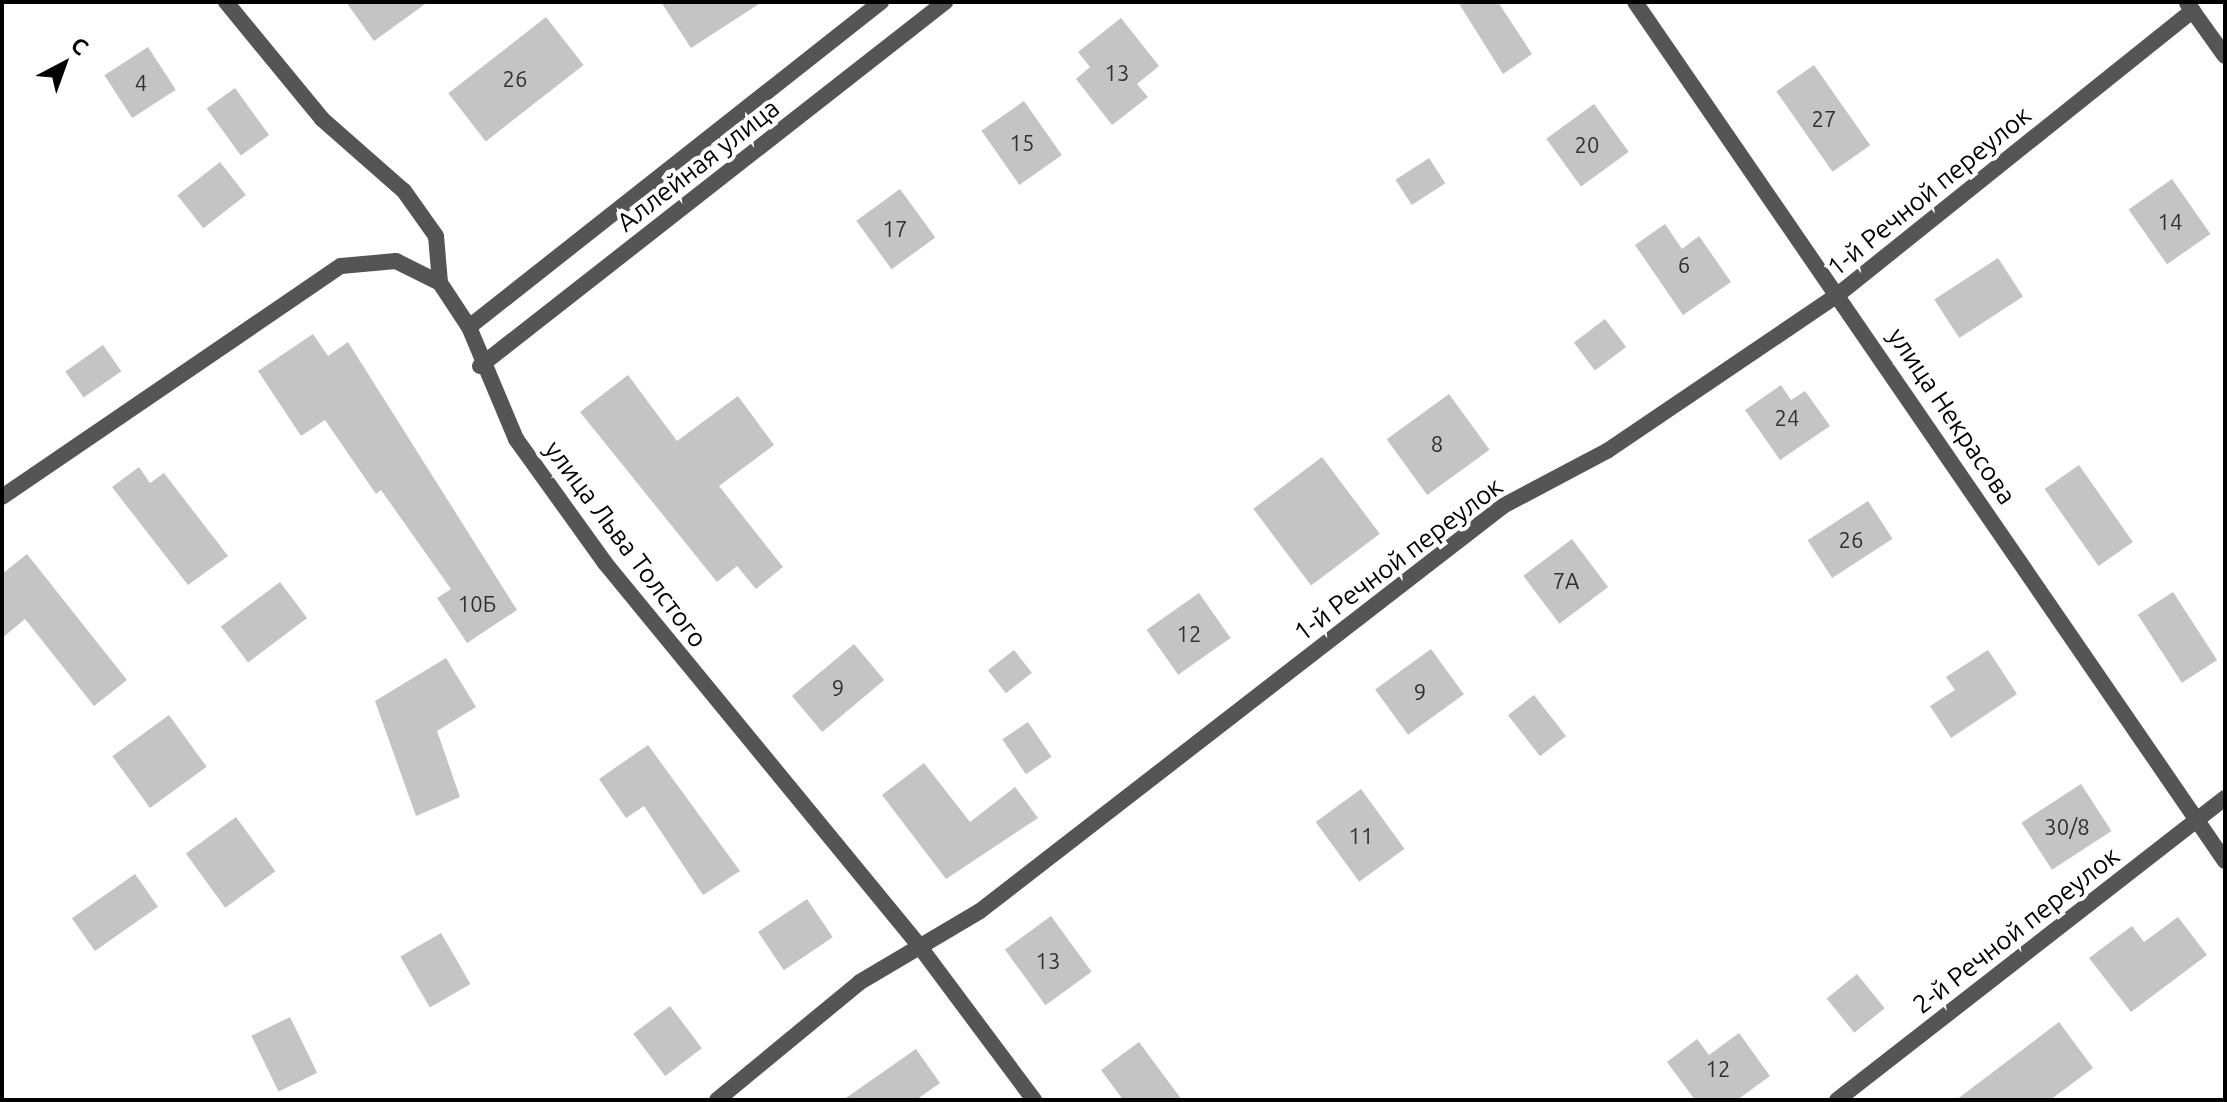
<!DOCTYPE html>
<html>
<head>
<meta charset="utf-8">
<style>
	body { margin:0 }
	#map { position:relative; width:2227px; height:1102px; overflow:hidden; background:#fff; font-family:Ubuntu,sans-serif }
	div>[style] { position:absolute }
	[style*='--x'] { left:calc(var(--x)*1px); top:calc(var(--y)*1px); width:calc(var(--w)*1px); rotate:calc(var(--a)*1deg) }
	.building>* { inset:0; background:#c4c4c4; transform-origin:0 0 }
	.minor>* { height:16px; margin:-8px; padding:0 8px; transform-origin:8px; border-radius:8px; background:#555 }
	span { translate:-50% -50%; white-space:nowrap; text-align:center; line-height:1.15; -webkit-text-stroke:8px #fff; paint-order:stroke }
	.number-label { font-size:22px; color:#313131 }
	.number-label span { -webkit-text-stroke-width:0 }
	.street-label { font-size:26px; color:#000 }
	.frame { position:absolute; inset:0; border:4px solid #000; pointer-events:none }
	.north { position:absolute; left:24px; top:24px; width:80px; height:80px; -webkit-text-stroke:6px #fff; paint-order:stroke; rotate:41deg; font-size:22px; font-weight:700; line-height:32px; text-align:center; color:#000 }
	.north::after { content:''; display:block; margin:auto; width:28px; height:36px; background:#000; clip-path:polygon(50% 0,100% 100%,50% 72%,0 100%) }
</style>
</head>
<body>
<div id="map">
	<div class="building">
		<div style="clip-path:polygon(346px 2px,428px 2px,374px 41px)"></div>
		<div style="clip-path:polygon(661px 2px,762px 2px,691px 48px)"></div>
		<div style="clip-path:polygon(1458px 2px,1498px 2px,1532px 54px,1503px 74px)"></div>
		<div style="left:546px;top:17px;width:61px;height:124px;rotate:52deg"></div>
		<div style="clip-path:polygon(1121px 18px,1159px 66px,1137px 84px,1148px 97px,1112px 125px,1076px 79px,1090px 67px,1078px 52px)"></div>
		<div style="left:148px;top:47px;width:51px;height:52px;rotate:57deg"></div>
		<div style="left:1814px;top:65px;width:98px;height:46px;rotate:55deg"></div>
		<div style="left:235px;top:88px;width:58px;height:35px;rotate:54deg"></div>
		<div style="left:1024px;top:101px;width:66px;height:52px;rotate:55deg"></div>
		<div style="left:1594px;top:104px;width:59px;height:59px;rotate:54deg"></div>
		<div style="left:1429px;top:158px;width:30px;height:40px;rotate:57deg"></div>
		<div style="left:220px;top:162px;width:42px;height:54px;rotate:52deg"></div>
		<div style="left:2172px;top:179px;width:67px;height:53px;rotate:55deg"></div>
		<div style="left:900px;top:189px;width:60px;height:54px;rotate:54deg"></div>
		<div style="clip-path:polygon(1665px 224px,1682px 249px,1699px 236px,1731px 282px,1683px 315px,1635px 245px)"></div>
		<div style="left:1998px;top:258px;width:46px;height:76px;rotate:57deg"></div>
		<div style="left:1605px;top:319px;width:35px;height:39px;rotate:53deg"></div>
		<div style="clip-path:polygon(313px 334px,328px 356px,348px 342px,517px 610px,467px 643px,437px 598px,451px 589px,381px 490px,376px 494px,325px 420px,301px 436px,258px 371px)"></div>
		<div style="left:103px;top:345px;width:32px;height:46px;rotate:55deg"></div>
		<div style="clip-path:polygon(628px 375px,677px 441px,738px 396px,774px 445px,719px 486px,783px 567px,756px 589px,737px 566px,717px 582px,580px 412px)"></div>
		<div style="clip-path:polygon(1781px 385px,1791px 400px,1805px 391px,1830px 426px,1780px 460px,1745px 410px)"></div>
		<div style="left:1449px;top:394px;width:69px;height:77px;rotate:54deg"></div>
		<div style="left:1322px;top:457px;width:96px;height:86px;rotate:53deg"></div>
		<div style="left:2079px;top:465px;width:94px;height:42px;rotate:55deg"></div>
		<div style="clip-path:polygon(139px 467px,150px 483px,164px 473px,228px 556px,188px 585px,112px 487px)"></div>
		<div style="left:1868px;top:501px;width:45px;height:72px;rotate:57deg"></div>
		<div style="left:1572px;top:539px;width:60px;height:61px;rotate:53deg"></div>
		<div style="clip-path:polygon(27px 554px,127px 680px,94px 706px,25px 619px,2px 638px,2px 574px)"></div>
		<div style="left:280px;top:582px;width:45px;height:74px;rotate:53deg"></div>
		<div style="left:2173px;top:592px;width:81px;height:42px;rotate:57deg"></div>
		<div style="left:1199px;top:593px;width:55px;height:64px;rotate:55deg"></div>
		<div style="left:854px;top:644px;width:47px;height:81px;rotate:50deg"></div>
		<div style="left:1431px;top:649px;width:56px;height:69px;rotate:54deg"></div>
		<div style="left:1014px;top:650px;width:29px;height:33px;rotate:52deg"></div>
		<div style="clip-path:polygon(1988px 650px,2017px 694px,1951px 738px,1930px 706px,1955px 690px,1946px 677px)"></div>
		<div style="clip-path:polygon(446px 658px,476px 707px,437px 731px,460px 797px,416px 816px,375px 701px)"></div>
		<div style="left:1534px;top:695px;width:52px;height:33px;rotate:52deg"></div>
		<div style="left:169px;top:715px;width:64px;height:70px;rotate:54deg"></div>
		<div style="left:1028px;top:722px;width:42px;height:31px;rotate:56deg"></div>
		<div style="clip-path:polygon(648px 745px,740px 871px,703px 895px,644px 806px,626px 818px,599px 779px)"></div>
		<div style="clip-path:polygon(924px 763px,970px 822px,1015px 787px,1038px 818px,946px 879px,882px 795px)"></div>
		<div style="left:2081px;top:784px;width:56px;height:71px;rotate:57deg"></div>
		<div style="left:1361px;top:789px;width:74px;height:56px;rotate:54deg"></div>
		<div style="left:236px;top:817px;width:67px;height:62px;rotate:54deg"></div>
		<div style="left:135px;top:874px;width:40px;height:77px;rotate:55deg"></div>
		<div style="left:807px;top:899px;width:46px;height:59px;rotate:56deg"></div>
		<div style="left:1051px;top:916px;width:69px;height:57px;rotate:54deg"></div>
		<div style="clip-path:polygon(2178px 917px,2207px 955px,2131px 1012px,2089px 958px,2132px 926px,2144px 942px)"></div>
		<div style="left:441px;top:933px;width:59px;height:47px;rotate:60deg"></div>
		<div style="left:1857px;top:974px;width:44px;height:39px;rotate:51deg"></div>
		<div style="left:670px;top:1006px;width:53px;height:46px;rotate:53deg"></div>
		<div style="left:290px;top:1017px;width:62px;height:43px;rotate:64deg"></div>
		<div style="clip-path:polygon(2059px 1022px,2093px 1068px,2050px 1100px,1956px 1100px)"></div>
		<div style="clip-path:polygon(1739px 1033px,1770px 1076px,1737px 1100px,1695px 1100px,1667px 1062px,1697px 1039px,1709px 1055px)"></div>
		<div style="clip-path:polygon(1139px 1042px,1182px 1100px,1123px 1100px,1101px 1070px)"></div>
		<div style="clip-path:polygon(916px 1049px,940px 1083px,916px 1100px,843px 1100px)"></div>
	</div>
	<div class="minor">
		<div style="--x:226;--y:2;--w:151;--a:50.6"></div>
		<div style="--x:322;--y:119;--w:109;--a:41.3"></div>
		<div style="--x:404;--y:191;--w:55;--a:54.6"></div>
		<div style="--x:436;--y:236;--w:47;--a:85.1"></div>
		<div style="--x:440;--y:283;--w:53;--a:56.6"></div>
		<div style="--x:469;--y:327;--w:121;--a:67.2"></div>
		<div style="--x:516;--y:439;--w:153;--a:54.3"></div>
		<div style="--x:605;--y:563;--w:497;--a:50.6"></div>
		<div style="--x:920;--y:947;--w:191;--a:53.3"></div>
		<div style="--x:1635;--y:2;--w:1042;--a:55.52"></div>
		<div style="--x:2187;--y:3;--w:65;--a:54.4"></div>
		<div style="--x:469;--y:327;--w:525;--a:-38.27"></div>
		<div style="--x:480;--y:366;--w:591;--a:-38.05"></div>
		<div style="--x:2;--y:497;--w:410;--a:-34.3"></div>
		<div style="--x:341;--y:266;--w:55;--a:-5.2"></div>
		<div style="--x:396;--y:261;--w:49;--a:26.6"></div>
		<div style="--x:717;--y:1100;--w:185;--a:-39.5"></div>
		<div style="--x:860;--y:982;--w:139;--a:-30.6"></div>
		<div style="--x:980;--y:911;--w:661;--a:-37.75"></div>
		<div style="--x:1503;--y:506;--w:118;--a:-27.9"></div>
		<div style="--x:1607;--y:451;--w:282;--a:-34.1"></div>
		<div style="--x:1840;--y:293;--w:452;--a:-38.7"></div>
		<div style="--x:1837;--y:1100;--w:492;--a:-37.9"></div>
	</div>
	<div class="number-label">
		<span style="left:1117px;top:73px">13</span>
		<span style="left:515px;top:79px">26</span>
		<span style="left:141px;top:83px">4</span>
		<span style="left:1824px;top:119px">27</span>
		<span style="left:1022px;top:143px">15</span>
		<span style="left:1587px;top:145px">20</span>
		<span style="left:2170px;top:222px">14</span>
		<span style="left:895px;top:229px">17</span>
		<span style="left:1684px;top:265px">6</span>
		<span style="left:1787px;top:418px">24</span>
		<span style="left:1437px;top:444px">8</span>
		<span style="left:1851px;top:540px">26</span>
		<span style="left:1566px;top:581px">7А</span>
		<span style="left:477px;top:604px">10Б</span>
		<span style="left:1189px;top:634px">12</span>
		<span style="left:838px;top:688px">9</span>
		<span style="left:1420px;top:692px">9</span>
		<span style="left:2067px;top:827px">30/8</span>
		<span style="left:1361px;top:836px">11</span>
		<span style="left:1048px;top:961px">13</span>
		<span style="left:1718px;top:1069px">12</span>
	</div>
	<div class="street-label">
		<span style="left:698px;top:165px;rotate:-38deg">Аллейная улица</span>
		<span style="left:1929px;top:191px;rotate:-39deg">1-й Речной переулок</span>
		<span style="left:1952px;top:416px;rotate:56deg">улица Некрасова</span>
		<span style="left:626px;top:544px;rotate:53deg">улица Льва Толстого</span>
		<span style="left:1398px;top:559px;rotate:-37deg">1-й Речной переулок</span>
		<span style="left:2016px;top:930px;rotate:-38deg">2-й Речной переулок</span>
	</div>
	<div class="frame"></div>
	<div class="north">С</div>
</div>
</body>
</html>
